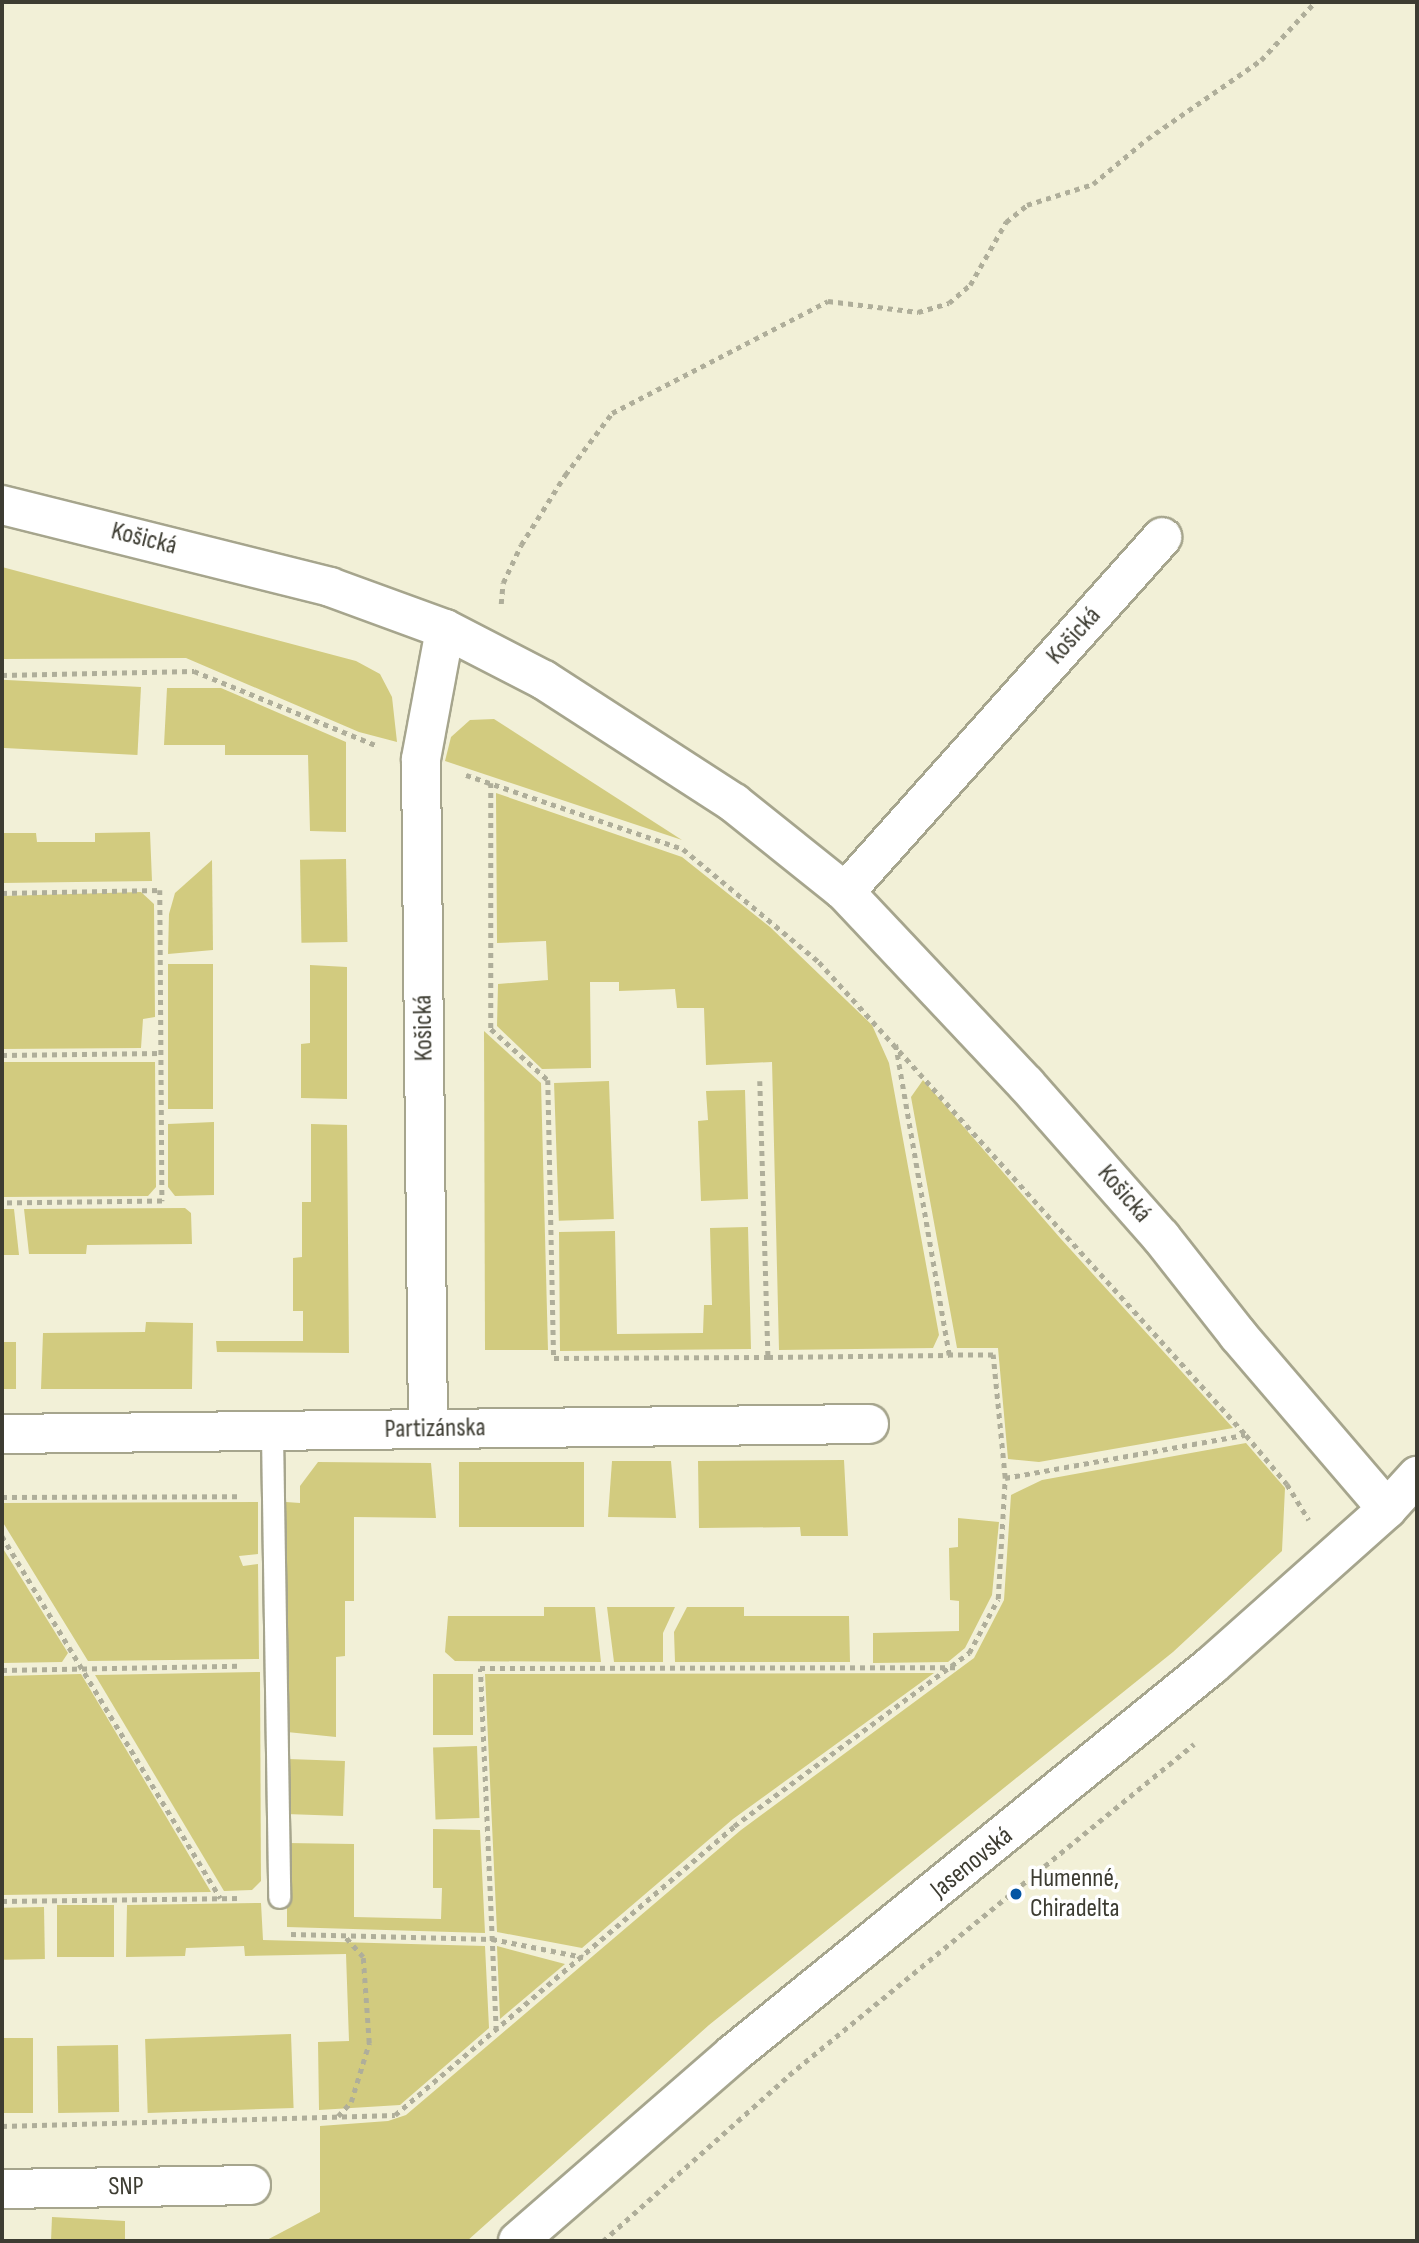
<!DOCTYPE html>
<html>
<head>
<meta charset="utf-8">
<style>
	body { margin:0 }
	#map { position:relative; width:1419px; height:2243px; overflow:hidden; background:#f2f0d7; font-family:"Sofia Sans Condensed",sans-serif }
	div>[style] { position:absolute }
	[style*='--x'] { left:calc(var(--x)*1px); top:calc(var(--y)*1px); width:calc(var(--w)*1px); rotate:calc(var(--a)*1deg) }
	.green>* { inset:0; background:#d2cb7f; transform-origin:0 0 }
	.path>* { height:4.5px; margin-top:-2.25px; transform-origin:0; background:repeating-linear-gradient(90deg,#afae9a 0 5px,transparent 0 10px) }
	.roads { filter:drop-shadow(2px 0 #a6a58d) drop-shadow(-2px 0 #a6a58d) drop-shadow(0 2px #a6a58d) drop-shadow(0 -2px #a6a58d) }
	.service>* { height:21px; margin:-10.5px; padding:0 10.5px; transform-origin:10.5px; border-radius:10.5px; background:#fff }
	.minor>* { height:38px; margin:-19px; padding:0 19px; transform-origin:19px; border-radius:19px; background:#fff }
	.tertiary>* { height:38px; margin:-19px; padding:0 19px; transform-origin:19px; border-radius:19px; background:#fff }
	.dots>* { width:19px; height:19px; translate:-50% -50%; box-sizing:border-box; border:4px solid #fff; border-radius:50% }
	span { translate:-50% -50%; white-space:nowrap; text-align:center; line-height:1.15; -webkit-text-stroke:7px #fff; paint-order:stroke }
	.street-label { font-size:26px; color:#3d3c32 }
	.poi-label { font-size:26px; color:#3d3c32 }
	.left { translate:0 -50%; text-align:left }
	.frame { position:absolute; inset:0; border:4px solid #3d3c32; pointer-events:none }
</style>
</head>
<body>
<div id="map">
	<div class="green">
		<div style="clip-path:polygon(2px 567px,356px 661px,380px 674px,392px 697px,397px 742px,359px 732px,186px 658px,2px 659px)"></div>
		<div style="left:141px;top:687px;width:68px;height:139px;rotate:93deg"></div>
		<div style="clip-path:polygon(167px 688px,221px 688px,346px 742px,346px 832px,310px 831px,308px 755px,225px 755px,225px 745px,164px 745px)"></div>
		<div style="clip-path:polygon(494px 719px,682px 840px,445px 761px,451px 737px,470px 720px)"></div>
		<div style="clip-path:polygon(496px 793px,682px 857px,770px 927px,872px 1025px,889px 1063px,939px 1335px,933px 1348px,779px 1350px,772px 1062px,706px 1065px,704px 1008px,677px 1008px,675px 989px,619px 991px,619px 982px,590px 982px,591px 1068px,542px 1069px,497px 1026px,498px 984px,548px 980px,546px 941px,497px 943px)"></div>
		<div style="clip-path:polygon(150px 832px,152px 881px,2px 883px,2px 833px,36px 833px,37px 842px,95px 842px,95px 833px)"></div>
		<div style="left:346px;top:859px;width:83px;height:46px;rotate:89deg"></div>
		<div style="clip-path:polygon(212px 860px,213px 950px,168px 954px,169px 914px,175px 893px)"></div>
		<div style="clip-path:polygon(141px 892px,154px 904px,155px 1017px,143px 1019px,141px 1048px,2px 1049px,2px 896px)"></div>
		<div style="left:213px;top:964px;width:145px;height:45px;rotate:90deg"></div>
		<div style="clip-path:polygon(310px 965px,347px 967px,347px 1099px,301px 1098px,301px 1044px,310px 1043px)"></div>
		<div style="clip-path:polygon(484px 1031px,541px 1083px,548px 1350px,485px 1350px)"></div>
		<div style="clip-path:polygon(2px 1062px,155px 1062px,156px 1187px,148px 1196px,2px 1197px)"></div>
		<div style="clip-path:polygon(923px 1080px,1061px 1239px,1233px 1428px,1039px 1462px,1008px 1459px,998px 1348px,957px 1348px,911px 1097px)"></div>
		<div style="left:609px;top:1081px;width:138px;height:55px;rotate:88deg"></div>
		<div style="clip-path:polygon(745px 1090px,748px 1199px,701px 1201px,698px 1121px,708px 1120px,706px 1091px)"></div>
		<div style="clip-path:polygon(214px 1122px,214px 1195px,175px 1196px,168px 1187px,168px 1124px)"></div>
		<div style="clip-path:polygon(311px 1124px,347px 1125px,349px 1353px,217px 1352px,216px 1341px,303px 1341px,303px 1311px,293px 1311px,293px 1258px,302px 1257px,302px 1202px,311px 1202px)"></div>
		<div style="clip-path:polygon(185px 1208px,191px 1213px,192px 1244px,87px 1245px,86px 1254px,29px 1254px,24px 1209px)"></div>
		<div style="clip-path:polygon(2px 1209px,14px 1209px,19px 1255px,2px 1255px)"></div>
		<div style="clip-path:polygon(748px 1227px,751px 1349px,560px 1351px,559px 1232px,615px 1231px,617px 1334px,703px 1333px,704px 1305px,712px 1305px,710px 1228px)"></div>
		<div style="clip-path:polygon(146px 1322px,193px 1323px,192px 1389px,41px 1389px,43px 1333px,145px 1332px)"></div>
		<div style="left:2px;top:1342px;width:14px;height:47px"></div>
		<div style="clip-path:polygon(1246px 1443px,1285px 1488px,1282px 1551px,1173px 1652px,709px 2025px,467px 2241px,265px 2241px,320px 2212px,320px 2126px,388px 2121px,406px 2115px,741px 1830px,974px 1658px,1004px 1600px,1011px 1495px,1042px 1480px)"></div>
		<div style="clip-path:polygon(844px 1460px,848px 1536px,801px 1536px,800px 1527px,699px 1528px,698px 1461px)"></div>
		<div style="clip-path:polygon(612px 1461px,671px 1461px,676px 1518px,608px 1517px)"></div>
		<div style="clip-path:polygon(318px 1462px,431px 1463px,436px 1518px,354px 1517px,354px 1601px,345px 1601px,345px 1656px,336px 1657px,336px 1737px,287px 1732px,286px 1502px,300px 1503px,300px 1486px)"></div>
		<div style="left:459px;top:1462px;width:125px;height:65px"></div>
		<div style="clip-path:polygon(258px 1502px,258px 1554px,239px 1556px,243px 1566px,258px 1564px,259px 1659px,88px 1661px,2px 1521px,2px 1503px)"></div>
		<div style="clip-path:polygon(958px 1518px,999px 1522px,992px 1595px,965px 1648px,948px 1662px,873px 1663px,873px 1633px,959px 1631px,959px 1601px,950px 1600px,949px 1548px,958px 1547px)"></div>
		<div style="clip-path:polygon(2px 1547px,68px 1653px,62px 1662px,2px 1663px)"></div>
		<div style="clip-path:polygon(544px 1607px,595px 1607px,601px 1662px,455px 1661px,445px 1652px,448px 1616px,544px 1616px)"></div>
		<div style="clip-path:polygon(607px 1607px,675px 1607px,663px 1633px,663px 1662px,614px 1662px)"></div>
		<div style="clip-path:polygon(687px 1607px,744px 1607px,744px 1616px,849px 1616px,850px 1662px,675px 1662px,674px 1632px)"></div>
		<div style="clip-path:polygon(260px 1672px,261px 1881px,252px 1890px,224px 1891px,95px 1675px)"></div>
		<div style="clip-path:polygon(934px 1673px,733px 1819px,582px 1948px,497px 1932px,485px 1674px)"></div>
		<div style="clip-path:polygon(81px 1674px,211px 1892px,2px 1895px,2px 1676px)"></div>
		<div style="left:433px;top:1674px;width:40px;height:61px"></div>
		<div style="left:477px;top:1746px;width:72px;height:44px;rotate:88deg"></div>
		<div style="left:288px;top:1759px;width:57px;height:55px;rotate:2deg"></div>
		<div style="clip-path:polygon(433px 1829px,480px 1830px,485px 1933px,287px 1927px,287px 1843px,354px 1844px,354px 1917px,441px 1919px,442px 1888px,433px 1888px)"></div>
		<div style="clip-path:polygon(261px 1903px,263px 1940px,485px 1946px,489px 2028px,400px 2105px,319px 2110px,318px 2042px,349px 2041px,346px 1954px,245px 1956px,244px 1946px,186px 1948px,185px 1956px,126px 1957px,127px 1905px)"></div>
		<div style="left:114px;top:1905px;width:52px;height:57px;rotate:90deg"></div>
		<div style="left:44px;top:1907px;width:52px;height:42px;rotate:89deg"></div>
		<div style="clip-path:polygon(497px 1946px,565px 1964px,500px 2019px)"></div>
		<div style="left:291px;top:2034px;width:74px;height:146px;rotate:88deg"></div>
		<div style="left:2px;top:2038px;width:31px;height:75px"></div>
		<div style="left:118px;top:2045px;width:67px;height:61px;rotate:89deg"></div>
		<div style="clip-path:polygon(52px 2217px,125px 2221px,125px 2241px,51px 2241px)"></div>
	</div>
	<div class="path">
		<div style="--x:501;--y:604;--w:21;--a:-85"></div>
		<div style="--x:503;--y:583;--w:42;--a:-64.7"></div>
		<div style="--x:521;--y:545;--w:83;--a:-57.8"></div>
		<div style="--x:565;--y:475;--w:78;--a:-52.8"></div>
		<div style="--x:612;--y:413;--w:243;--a:-27.4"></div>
		<div style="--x:828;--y:301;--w:91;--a:7"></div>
		<div style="--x:918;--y:312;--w:32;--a:-16"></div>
		<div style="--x:949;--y:303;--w:28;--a:-41"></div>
		<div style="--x:970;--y:285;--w:73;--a:-60.3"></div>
		<div style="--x:1006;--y:222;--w:27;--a:-39"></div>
		<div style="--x:1027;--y:205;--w:69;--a:-17.7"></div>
		<div style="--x:1093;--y:184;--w:70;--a:-39.8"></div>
		<div style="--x:1147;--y:139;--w:139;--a:-34.7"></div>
		<div style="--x:1261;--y:60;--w:79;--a:-47"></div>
		<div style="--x:2;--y:675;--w:192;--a:-1.2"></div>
		<div style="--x:194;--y:671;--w:199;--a:22.2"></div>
		<div style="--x:466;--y:775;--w:229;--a:18.8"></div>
		<div style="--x:683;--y:849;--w:177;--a:39.7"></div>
		<div style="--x:819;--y:962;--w:637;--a:47.93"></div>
		<div style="--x:1246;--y:1435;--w:64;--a:50.1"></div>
		<div style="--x:1287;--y:1484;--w:42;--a:58.6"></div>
		<div style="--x:491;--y:783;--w:246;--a:90"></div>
		<div style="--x:491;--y:1029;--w:76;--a:41.8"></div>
		<div style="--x:548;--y:1080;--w:278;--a:88.8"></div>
		<div style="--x:554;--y:1358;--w:214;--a:-0.3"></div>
		<div style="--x:2;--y:893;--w:158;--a:-1.1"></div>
		<div style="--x:160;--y:890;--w:311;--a:89.6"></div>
		<div style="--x:162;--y:1201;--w:160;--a:179.3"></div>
		<div style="--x:2;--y:1055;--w:159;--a:-0.7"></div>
		<div style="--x:760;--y:1081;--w:276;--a:88.3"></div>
		<div style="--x:768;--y:1357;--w:181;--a:-0.6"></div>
		<div style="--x:1005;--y:1478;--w:244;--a:-10.2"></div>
		<div style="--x:2;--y:1497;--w:235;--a:-0.2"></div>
		<div style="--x:2;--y:1536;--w:423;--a:58.9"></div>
		<div style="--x:2;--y:1670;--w:237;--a:-1"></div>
		<div style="--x:2;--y:1901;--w:240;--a:-0.7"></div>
		<div style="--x:291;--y:1934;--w:201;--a:1.4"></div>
		<div style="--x:492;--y:1939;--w:93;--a:11.2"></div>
		<div style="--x:496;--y:2031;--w:363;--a:-92.5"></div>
		<div style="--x:480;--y:1668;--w:475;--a:-0.1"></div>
		<div style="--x:338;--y:2116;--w:19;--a:-47"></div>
		<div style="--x:351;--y:2102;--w:62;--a:-73"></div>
		<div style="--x:369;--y:2043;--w:86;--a:-94"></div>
		<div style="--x:363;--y:1957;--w:28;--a:-132"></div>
		<div style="--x:2;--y:2126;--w:393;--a:-1.6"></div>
		<div style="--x:395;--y:2115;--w:445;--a:-40.4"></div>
		<div style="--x:734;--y:1826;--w:292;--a:-36.4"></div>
		<div style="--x:969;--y:1653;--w:61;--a:-61.8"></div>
		<div style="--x:998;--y:1599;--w:121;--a:-86.7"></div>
		<div style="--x:1005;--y:1478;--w:124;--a:-95.6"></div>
		<div style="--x:993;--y:1355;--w:44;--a:180"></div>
		<div style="--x:949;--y:1355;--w:319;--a:-99.8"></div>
		<div style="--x:603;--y:2241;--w:249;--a:-41.7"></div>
		<div style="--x:789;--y:2075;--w:523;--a:-39.26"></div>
	</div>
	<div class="roads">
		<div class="service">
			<div style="--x:272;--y:1434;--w:463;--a:89.1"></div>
		</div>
		<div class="minor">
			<div style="--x:2;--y:505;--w:338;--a:14"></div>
			<div style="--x:330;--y:587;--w:122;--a:20.1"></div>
			<div style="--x:445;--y:629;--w:111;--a:27.3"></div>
			<div style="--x:544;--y:680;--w:226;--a:32.9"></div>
			<div style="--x:734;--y:803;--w:142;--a:38.7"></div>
			<div style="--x:845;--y:892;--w:264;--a:46.7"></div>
			<div style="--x:1026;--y:1084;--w:204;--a:48.6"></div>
			<div style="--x:1161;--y:1237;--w:125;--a:51.8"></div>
			<div style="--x:1238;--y:1335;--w:229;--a:49.4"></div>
			<div style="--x:845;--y:892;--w:476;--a:-48.2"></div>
			<div style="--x:428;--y:1429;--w:670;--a:-90.6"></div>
			<div style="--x:421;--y:759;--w:132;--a:-79.5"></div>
			<div style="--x:2;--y:1434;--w:867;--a:-0.66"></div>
			<div style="--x:2;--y:2189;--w:249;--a:-0.9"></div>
		</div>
		<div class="tertiary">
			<div style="--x:518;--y:2241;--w:285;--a:-41"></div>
			<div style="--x:733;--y:2054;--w:617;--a:-39.08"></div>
			<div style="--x:1212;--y:1665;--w:234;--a:-41.7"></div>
			<div style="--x:1387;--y:1509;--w:45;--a:-47.7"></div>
		</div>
	</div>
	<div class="dots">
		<div style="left:1016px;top:1894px;background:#0355a3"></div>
	</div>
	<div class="street-label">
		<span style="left:144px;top:539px;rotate:14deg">Košická</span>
		<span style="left:1074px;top:636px;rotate:-48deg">Košická</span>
		<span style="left:424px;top:1028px;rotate:-91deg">Košická</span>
		<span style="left:1124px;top:1194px;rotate:49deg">Košická</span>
		<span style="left:435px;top:1429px;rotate:-1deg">Partizánska</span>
		<span style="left:972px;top:1863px;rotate:-39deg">Jasenovská</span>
		<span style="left:126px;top:2187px;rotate:-1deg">SNP</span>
	</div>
	<div class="poi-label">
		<span class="left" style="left:1030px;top:1894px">Humenné,<br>Chiradelta</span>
	</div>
	<div class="frame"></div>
</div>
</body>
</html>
